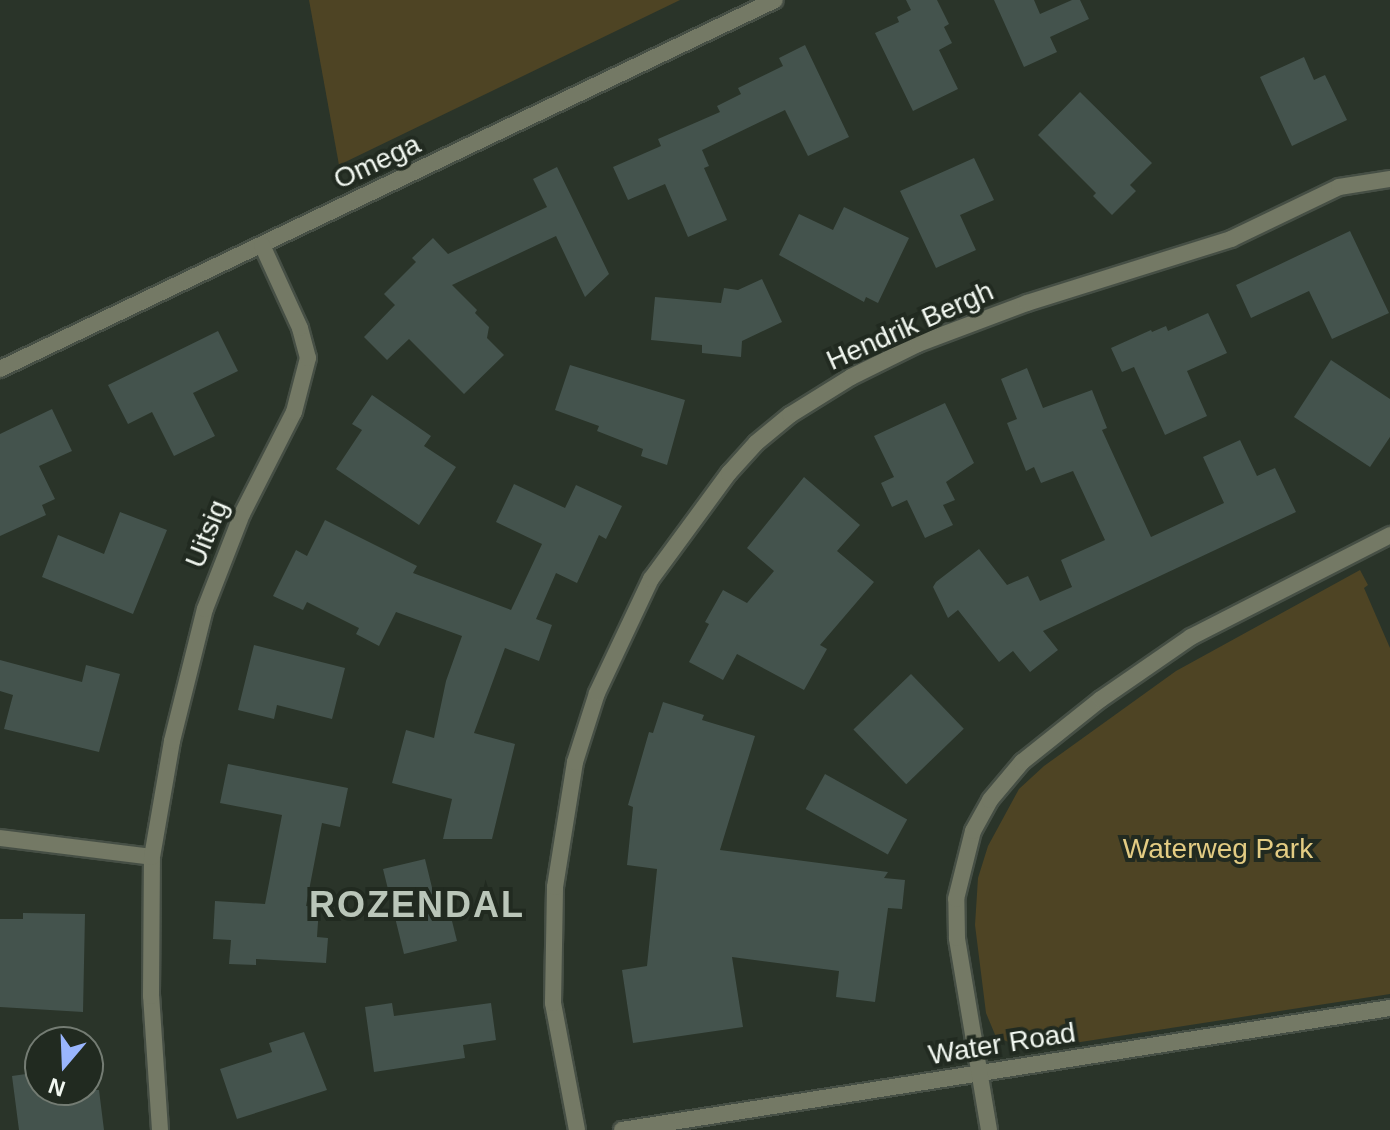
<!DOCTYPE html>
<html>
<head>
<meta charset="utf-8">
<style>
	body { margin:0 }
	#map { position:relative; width:1390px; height:1130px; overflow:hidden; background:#2a3429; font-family:Helvetica,sans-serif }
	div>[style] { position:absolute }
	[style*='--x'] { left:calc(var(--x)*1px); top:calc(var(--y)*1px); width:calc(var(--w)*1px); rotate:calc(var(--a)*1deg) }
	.green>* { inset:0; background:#4e4424 }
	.building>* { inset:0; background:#44534d; transform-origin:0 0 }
	.roads { filter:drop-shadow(2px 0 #464f45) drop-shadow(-2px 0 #464f45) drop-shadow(0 2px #464f45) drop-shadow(0 -2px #464f45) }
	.minor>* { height:16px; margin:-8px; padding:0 8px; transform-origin:8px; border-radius:8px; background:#747965 }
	span { translate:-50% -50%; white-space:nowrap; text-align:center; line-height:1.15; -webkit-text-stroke:8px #212a20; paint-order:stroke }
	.street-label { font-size:28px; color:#f1f7f0 }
	.park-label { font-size:28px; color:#e3cc83 }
	.district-label { font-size:36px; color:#bac6b9; font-weight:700; letter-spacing:2px }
	.north { position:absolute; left:24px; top:1026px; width:80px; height:80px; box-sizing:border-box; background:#212a20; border:2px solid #747c73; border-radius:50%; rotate:199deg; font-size:22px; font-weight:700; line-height:32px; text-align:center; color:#f1f7f0 }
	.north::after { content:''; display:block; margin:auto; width:28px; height:36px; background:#99b5fd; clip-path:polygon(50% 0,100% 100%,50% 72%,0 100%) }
</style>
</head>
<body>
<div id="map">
	<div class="green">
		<div style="clip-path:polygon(309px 0,680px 0,339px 165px)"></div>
		<div style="clip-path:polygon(1360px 570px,1368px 585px,1364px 588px,1390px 648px,1390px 994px,1029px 1050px,996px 1037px,986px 1013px,975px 925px,978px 878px,988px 846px,1019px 789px,1044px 766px,1176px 671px)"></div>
	</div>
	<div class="building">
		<div style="clip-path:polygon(906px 0,937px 0,949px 24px,944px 27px,952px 43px,939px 50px,958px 89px,913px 111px,875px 33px,899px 22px,897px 17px,911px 10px)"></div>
		<div style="clip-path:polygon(994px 0,1034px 0,1040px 14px,1072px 0,1080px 0,1089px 19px,1050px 37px,1057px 52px,1024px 67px)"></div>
		<div style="clip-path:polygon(805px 45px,849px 137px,808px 156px,785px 110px,702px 150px,709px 166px,704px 168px,727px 220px,688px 237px,665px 184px,628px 200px,613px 167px,661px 146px,658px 139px,720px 112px,717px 106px,741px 94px,738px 88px,783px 66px,779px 58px)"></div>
		<div style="clip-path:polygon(1304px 57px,1314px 80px,1325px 75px,1347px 120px,1292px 146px,1260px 77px)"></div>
		<div style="clip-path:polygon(1080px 92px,1152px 163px,1130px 185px,1136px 191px,1112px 215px,1093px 196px,1096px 193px,1038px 135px)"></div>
		<div style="clip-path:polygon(974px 158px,994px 200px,960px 215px,976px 250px,936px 268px,900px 191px)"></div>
		<div style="clip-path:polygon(557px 167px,609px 274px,585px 297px,556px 236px,452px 285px,477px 310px,475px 313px,489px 327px,487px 338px,504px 355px,464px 394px,409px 339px,387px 360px,364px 337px,395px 305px,384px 294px,416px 262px,412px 258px,433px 238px,448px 254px,547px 207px,533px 179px)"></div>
		<div style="clip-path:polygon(844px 207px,909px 238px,878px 303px,866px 297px,864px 302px,779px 255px,799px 214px,833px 230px)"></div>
		<div style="clip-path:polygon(1350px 231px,1389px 313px,1332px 339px,1309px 291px,1251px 318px,1236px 285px)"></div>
		<div style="clip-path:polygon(762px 279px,782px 322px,742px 341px,741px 357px,702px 353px,702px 345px,651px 340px,655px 297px,721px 303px,724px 288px,738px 290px)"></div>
		<div style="clip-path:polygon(1208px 313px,1227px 353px,1187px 371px,1207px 416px,1165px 435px,1134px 367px,1122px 372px,1111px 348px,1151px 330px,1152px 332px,1166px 326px,1168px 331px)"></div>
		<div style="clip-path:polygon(218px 331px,238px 371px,193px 393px,215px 436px,174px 456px,152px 412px,128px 424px,108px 385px)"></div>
		<div style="clip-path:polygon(1331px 360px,1390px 399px,1390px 437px,1370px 467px,1294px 417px)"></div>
		<div style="clip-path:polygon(570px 365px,685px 400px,667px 465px,641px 456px,643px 449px,597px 431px,599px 426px,555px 410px)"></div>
		<div style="clip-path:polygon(1027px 368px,1043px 408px,1092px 390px,1107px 428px,1102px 430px,1151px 537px,1224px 503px,1203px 457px,1240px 440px,1257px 476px,1275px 468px,1296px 512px,1043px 631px,1058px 650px,1030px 672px,1013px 651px,999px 662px,958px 610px,948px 618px,933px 587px,936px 582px,979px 549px,1007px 585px,1028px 576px,1040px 601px,1072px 587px,1061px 560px,1105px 540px,1073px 471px,1041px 483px,1034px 467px,1026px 471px,1007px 423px,1017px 419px,1001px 379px)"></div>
		<div style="clip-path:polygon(372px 395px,431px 436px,424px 446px,456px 467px,419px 525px,336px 469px,362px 430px,352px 424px)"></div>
		<div style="clip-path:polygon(945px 403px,974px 463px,946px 482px,955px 500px,943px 505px,953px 525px,925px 538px,907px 500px,892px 507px,881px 483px,894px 477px,874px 436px)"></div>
		<div style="clip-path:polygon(52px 409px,72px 451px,39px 466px,55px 499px,42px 505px,46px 515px,0 536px,0 434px)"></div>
		<div style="clip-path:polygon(804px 477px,860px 525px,837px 551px,874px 582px,820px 645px,827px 649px,804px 690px,737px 654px,723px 680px,689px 662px,709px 624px,705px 622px,723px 590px,747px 603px,774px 571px,747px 548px)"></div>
		<div style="clip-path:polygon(514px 484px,565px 508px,576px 485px,622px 506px,606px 539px,599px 535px,577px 583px,556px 573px,536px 619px,552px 625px,539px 661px,505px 648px,474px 733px,515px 744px,492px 839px,443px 839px,452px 799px,392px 783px,406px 730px,434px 738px,446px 681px,462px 636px,396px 612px,379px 646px,356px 634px,359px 628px,307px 602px,303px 610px,273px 596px,296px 550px,307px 556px,325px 520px,417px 566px,413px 573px,511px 610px,542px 544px,496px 522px)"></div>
		<div style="clip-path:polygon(120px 512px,167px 530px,133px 614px,42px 577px,58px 535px,104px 554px)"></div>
		<div style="clip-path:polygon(254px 645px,345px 668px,332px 719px,277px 705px,274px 719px,238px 710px)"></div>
		<div style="clip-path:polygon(0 660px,82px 682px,86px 665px,120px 674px,99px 752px,4px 729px,13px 695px,0 691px)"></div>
		<div style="left:911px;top:674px;width:76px;height:80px;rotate:46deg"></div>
		<div style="clip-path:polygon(663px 702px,704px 715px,702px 720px,755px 736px,720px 850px,888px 872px,884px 878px,905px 880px,902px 909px,888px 908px,875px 1002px,836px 997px,839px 971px,732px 957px,743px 1027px,633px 1043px,622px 970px,647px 966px,657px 869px,627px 865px,633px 807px,628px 805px,649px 732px,653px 733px)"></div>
		<div style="clip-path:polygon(228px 764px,348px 788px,340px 827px,322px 823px,306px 906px,319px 907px,317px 937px,328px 938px,326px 963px,256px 959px,256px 965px,229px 964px,231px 940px,213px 939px,215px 901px,265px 904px,282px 815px,220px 803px)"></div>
		<div style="left:825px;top:774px;width:94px;height:40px;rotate:29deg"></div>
		<div style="clip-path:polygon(425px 859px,437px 908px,448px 905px,457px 941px,404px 954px,383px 869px)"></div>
		<div style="clip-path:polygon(23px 913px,85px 914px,83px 1012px,0 1007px,0 919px,23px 919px)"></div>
		<div style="clip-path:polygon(392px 1003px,394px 1016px,491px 1003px,496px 1040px,463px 1045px,465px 1058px,374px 1072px,365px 1007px)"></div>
		<div style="clip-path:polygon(304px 1032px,327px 1090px,237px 1119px,220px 1069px,272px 1052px,269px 1043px)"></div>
		<div style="clip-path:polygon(40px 1072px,40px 1090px,99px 1090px,104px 1130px,19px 1130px,12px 1076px)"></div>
	</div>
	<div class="roads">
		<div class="minor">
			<div style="--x:0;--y:369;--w:858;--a:-25.46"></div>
			<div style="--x:0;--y:838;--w:153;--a:7.1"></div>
			<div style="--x:160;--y:1130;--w:134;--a:-93.8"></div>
			<div style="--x:151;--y:996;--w:139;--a:-89.6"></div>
			<div style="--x:152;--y:857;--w:118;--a:-80.2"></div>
			<div style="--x:172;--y:741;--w:136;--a:-76"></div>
			<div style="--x:205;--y:609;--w:102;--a:-68.7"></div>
			<div style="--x:242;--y:514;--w:114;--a:-63"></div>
			<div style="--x:294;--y:412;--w:56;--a:-75.5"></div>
			<div style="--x:308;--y:358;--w:31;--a:-105"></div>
			<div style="--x:300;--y:328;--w:91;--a:-114.6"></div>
			<div style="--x:577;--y:1130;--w:129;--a:-100.7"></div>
			<div style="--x:553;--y:1003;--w:116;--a:-89"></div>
			<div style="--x:555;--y:887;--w:127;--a:-80.9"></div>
			<div style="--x:575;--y:762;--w:72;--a:-72.3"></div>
			<div style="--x:597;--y:693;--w:126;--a:-64.7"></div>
			<div style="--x:651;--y:579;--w:132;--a:-53.7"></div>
			<div style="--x:729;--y:473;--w:40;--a:-48"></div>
			<div style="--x:756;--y:443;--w:44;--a:-39.5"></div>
			<div style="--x:790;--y:415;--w:72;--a:-31.9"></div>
			<div style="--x:851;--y:377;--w:75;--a:-26.2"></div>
			<div style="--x:918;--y:344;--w:116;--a:-20.6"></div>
			<div style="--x:1027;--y:303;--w:214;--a:-17.4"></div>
			<div style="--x:1231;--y:239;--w:120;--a:-25.7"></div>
			<div style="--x:1339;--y:187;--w:52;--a:-8.9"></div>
			<div style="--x:622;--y:1130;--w:778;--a:-9.03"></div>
			<div style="--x:989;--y:1130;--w:195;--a:-99.5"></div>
			<div style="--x:957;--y:938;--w:39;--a:-91"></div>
			<div style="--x:956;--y:899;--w:70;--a:-76"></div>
			<div style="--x:973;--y:831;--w:35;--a:-61"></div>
			<div style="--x:990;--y:800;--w:50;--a:-49.9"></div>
			<div style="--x:1022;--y:762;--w:101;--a:-38.6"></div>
			<div style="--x:1101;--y:699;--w:109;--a:-34.6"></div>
			<div style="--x:1191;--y:637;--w:224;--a:-27.1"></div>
		</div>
	</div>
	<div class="street-label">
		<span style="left:377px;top:162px;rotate:-25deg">Omega</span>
		<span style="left:910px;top:326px;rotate:-24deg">Hendrik Bergh</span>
		<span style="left:207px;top:534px;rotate:-68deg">Uitsig</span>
		<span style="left:1002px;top:1044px;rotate:-9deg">Water Road</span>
	</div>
	<div class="park-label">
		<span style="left:1218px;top:849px">Waterweg Park</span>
	</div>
	<div class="district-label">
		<span style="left:417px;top:905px">ROZENDAL</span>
	</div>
	<div class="north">N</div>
</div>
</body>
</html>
